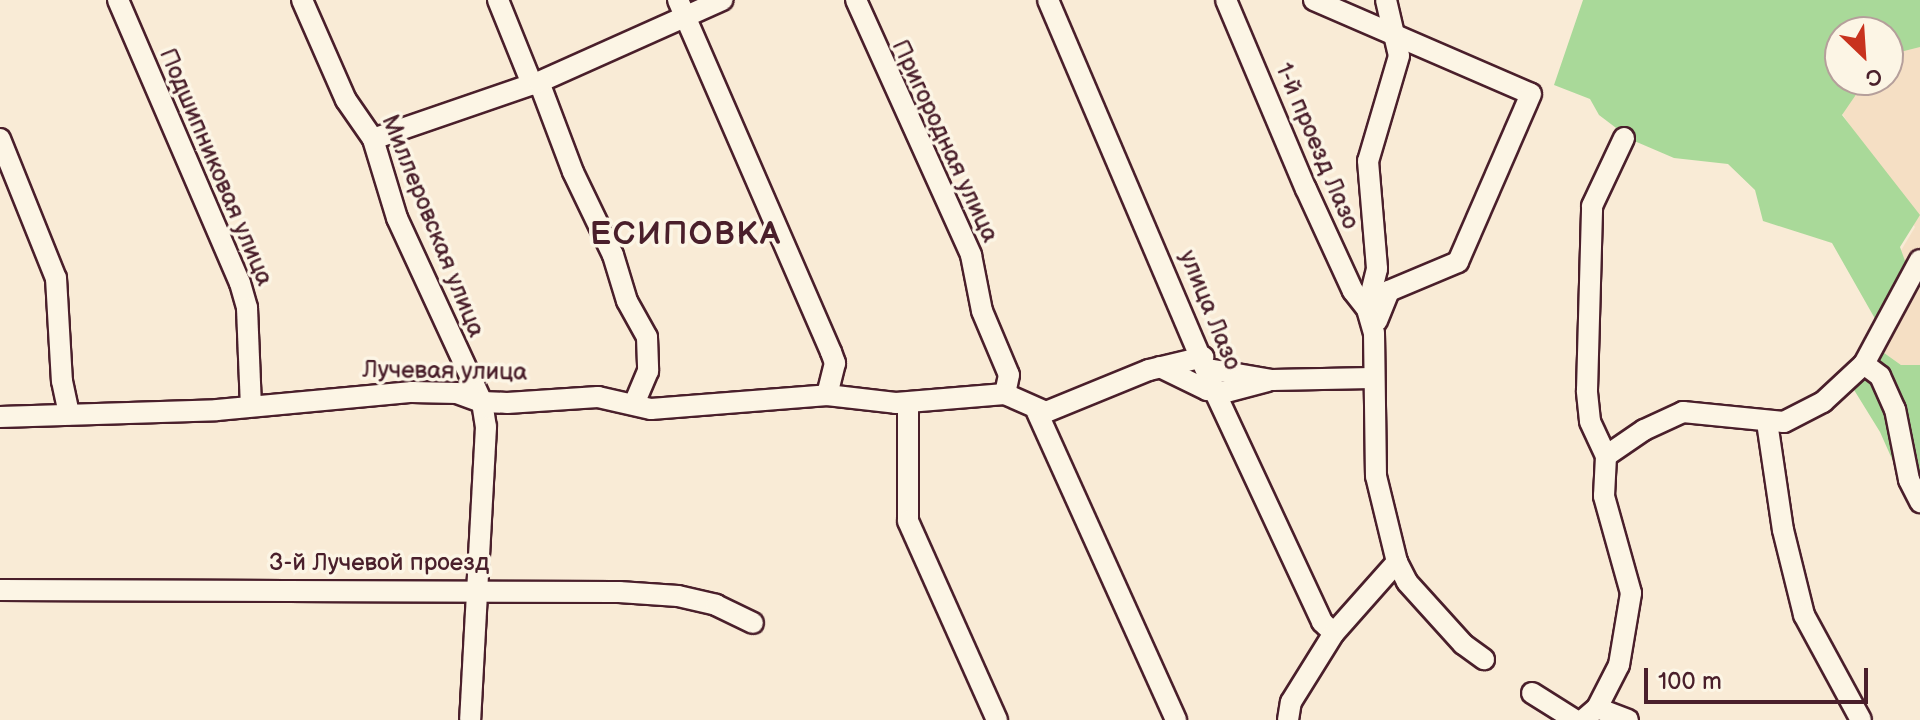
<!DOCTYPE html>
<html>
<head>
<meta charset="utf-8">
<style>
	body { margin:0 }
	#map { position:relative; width:1920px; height:720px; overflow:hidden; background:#f9ebd6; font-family:"Balsamiq Sans",sans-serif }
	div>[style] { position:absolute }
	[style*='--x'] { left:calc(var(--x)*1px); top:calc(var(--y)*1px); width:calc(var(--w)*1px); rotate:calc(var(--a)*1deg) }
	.built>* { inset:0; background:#f5dfc4 }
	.green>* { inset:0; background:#a9d999 }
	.roads { filter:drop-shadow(2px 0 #4a1f2b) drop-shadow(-2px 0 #4a1f2b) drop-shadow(0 2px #4a1f2b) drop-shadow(0 -2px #4a1f2b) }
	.minor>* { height:20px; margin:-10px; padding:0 10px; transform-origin:10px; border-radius:10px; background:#fcf5e5 }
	span { translate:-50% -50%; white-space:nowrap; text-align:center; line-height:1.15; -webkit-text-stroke:7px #fcf5e5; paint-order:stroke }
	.street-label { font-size:24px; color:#4a1f2b }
	.district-label { font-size:32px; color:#4a1f2b; font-weight:700; letter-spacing:2px }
	.north { position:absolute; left:1824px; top:16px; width:80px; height:80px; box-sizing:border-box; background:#fcf5e5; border:2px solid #b59f9b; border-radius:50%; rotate:155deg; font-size:22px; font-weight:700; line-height:32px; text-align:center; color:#4a1f2b }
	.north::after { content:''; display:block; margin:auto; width:28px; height:36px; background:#c8321e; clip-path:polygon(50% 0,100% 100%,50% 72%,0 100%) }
	.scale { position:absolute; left:1644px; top:668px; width:224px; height:36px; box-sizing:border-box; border:4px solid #4a1f2b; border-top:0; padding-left:10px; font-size:24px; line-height:28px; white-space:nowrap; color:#4a1f2b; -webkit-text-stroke:6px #fcf5e5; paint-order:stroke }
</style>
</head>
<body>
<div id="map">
	<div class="built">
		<div style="clip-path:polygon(1920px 0,1920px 365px,1901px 365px,1880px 350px,1899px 254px,1915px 227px,1836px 104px,1850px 80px,1888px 80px,1888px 32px)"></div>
	</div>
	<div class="green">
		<div style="clip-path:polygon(1583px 0,1920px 0,1920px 47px,1888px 55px,1888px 32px,1840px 32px,1840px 80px,1866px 80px,1842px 115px,1920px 215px,1900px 247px,1909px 272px,1878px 324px,1832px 243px,1763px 221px,1755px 190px,1728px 164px,1674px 158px,1632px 140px,1599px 115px,1590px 99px,1554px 85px)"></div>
		<div style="clip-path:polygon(1880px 350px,1901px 365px,1920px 365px,1920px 509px,1912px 504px,1880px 432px,1851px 385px)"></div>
	</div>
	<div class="roads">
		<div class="minor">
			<div style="--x:118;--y:0;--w:308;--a:66.7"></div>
			<div style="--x:240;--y:283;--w:26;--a:74"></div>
			<div style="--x:247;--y:308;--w:98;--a:87.7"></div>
			<div style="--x:302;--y:0;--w:109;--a:66.3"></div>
			<div style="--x:346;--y:100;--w:47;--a:55.3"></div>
			<div style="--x:373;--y:139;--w:83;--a:73.1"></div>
			<div style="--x:397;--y:218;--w:203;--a:65.2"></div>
			<div style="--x:482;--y:402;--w:25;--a:81"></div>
			<div style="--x:486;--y:427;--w:293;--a:93.1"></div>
			<div style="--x:498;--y:0;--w:91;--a:68"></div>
			<div style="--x:678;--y:0;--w:384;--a:66.5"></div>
			<div style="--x:831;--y:352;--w:12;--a:70"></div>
			<div style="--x:835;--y:363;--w:33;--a:104"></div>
			<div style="--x:856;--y:0;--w:280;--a:65.7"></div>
			<div style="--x:971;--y:255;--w:57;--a:78.9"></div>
			<div style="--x:982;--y:311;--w:69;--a:67.1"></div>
			<div style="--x:1009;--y:375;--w:19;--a:102"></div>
			<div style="--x:1048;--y:0;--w:424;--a:66.9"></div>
			<div style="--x:1214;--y:390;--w:256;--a:65"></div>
			<div style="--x:1322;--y:622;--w:16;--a:43"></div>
			<div style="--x:1226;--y:0;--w:205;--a:67.1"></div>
			<div style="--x:1306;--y:189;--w:112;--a:65.3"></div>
			<div style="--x:1353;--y:291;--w:23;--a:52"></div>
			<div style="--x:1314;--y:0;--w:236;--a:23.4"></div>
			<div style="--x:1531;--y:94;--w:183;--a:113.5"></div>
			<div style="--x:1458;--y:262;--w:75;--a:157.2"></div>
			<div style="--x:1389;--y:291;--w:32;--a:112"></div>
			<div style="--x:1386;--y:0;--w:57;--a:76.9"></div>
			<div style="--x:1399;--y:56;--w:109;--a:106.4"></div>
			<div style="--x:1368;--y:161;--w:108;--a:85.2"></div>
			<div style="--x:1377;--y:269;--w:41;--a:104"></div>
			<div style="--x:1367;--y:309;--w:25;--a:74"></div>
			<div style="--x:1374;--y:333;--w:143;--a:89.2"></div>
			<div style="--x:1376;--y:476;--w:89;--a:76.3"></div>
			<div style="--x:1397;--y:562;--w:22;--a:63"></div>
			<div style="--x:1407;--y:582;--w:84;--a:47.9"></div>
			<div style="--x:1463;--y:644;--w:26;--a:36"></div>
			<div style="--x:539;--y:82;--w:96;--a:69.3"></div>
			<div style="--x:573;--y:172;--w:92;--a:64.3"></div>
			<div style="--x:613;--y:255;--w:48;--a:73.1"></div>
			<div style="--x:627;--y:301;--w:41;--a:60.9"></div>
			<div style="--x:647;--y:337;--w:34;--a:88"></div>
			<div style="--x:648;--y:371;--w:34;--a:113"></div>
			<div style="--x:0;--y:139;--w:150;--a:68.1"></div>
			<div style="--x:56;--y:278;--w:103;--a:86.7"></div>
			<div style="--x:62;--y:381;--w:34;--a:78"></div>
			<div style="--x:373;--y:139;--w:176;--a:-19"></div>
			<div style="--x:539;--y:82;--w:201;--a:-24.1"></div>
			<div style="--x:1864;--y:364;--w:20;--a:37"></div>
			<div style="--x:1880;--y:376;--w:36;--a:66"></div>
			<div style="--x:1895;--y:409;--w:72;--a:78.8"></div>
			<div style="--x:1909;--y:480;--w:25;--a:63"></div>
			<div style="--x:1160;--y:367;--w:52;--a:26.1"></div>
			<div style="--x:1207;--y:390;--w:19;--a:6"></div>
			<div style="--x:1226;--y:392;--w:43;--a:-14.7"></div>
			<div style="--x:1208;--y:369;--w:65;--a:9.8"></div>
			<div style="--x:1272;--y:380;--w:100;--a:-1.1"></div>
			<div style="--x:908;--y:403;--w:118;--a:90"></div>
			<div style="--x:908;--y:521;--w:218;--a:65.9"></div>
			<div style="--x:1037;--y:412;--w:338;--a:65.7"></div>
			<div style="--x:0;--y:417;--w:217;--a:-1.8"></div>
			<div style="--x:217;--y:410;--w:196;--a:-5.3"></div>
			<div style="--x:412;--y:392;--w:45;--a:1.3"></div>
			<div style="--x:457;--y:393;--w:27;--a:20"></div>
			<div style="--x:482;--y:402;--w:25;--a:2"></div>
			<div style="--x:507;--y:403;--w:91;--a:-3.8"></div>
			<div style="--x:598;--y:397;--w:54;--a:12.8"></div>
			<div style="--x:651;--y:409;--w:177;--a:-4.5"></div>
			<div style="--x:827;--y:395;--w:69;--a:6.6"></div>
			<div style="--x:896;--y:403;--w:109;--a:-4.7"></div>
			<div style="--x:1005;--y:394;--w:45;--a:23.7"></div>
			<div style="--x:1046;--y:412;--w:111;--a:-22.2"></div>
			<div style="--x:1149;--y:370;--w:56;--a:-13.5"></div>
			<div style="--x:1767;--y:422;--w:109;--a:81.6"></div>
			<div style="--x:1783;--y:530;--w:88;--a:76.1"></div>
			<div style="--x:1804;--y:615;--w:119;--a:61.5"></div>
			<div style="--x:1606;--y:456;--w:46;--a:-34.4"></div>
			<div style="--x:1644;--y:430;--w:43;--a:-24.8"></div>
			<div style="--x:1683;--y:412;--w:101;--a:5.7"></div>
			<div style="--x:1784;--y:422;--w:44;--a:-27.1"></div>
			<div style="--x:1823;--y:402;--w:56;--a:-42.8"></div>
			<div style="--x:1864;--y:364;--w:118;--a:-61.7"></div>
			<div style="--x:0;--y:590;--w:619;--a:0.19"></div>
			<div style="--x:619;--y:592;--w:59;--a:3.9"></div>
			<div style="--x:678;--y:596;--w:39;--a:13"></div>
			<div style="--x:716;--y:605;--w:41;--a:25.9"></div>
			<div style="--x:1532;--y:693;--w:51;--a:32.1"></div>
			<div style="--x:1597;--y:708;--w:33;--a:21"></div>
			<div style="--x:1288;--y:720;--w:18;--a:-81"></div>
			<div style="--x:1291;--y:702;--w:81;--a:-58.1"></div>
			<div style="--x:1334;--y:633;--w:95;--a:-48.4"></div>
			<div style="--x:1583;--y:720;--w:18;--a:-41"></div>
			<div style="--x:1597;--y:708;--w:48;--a:-62.9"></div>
			<div style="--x:1619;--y:665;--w:73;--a:-80.5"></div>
			<div style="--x:1631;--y:593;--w:101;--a:-105.6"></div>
			<div style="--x:1604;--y:496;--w:40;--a:-87.1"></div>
			<div style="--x:1606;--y:456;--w:38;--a:-115"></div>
			<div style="--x:1590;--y:421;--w:31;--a:-96"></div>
			<div style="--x:1587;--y:390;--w:184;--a:-88.4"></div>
			<div style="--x:1592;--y:206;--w:75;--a:-64.8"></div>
		</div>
	</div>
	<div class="street-label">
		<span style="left:945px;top:141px;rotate:65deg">Пригородная улица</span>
		<span style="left:1317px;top:146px;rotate:67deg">1-й проезд Лазо</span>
		<span style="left:216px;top:167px;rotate:67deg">Подшипниковая улица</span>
		<span style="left:433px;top:226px;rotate:68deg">Миллеровская улица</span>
		<span style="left:1210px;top:310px;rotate:68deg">улица Лазо</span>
		<span style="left:445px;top:371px;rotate:1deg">Лучевая улица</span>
		<span style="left:379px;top:563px">3-й Лучевой проезд</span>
	</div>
	<div class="district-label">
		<span style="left:686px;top:235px">ЕСИПОВКА</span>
	</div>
	<div class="north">С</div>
	<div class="scale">100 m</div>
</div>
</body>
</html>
